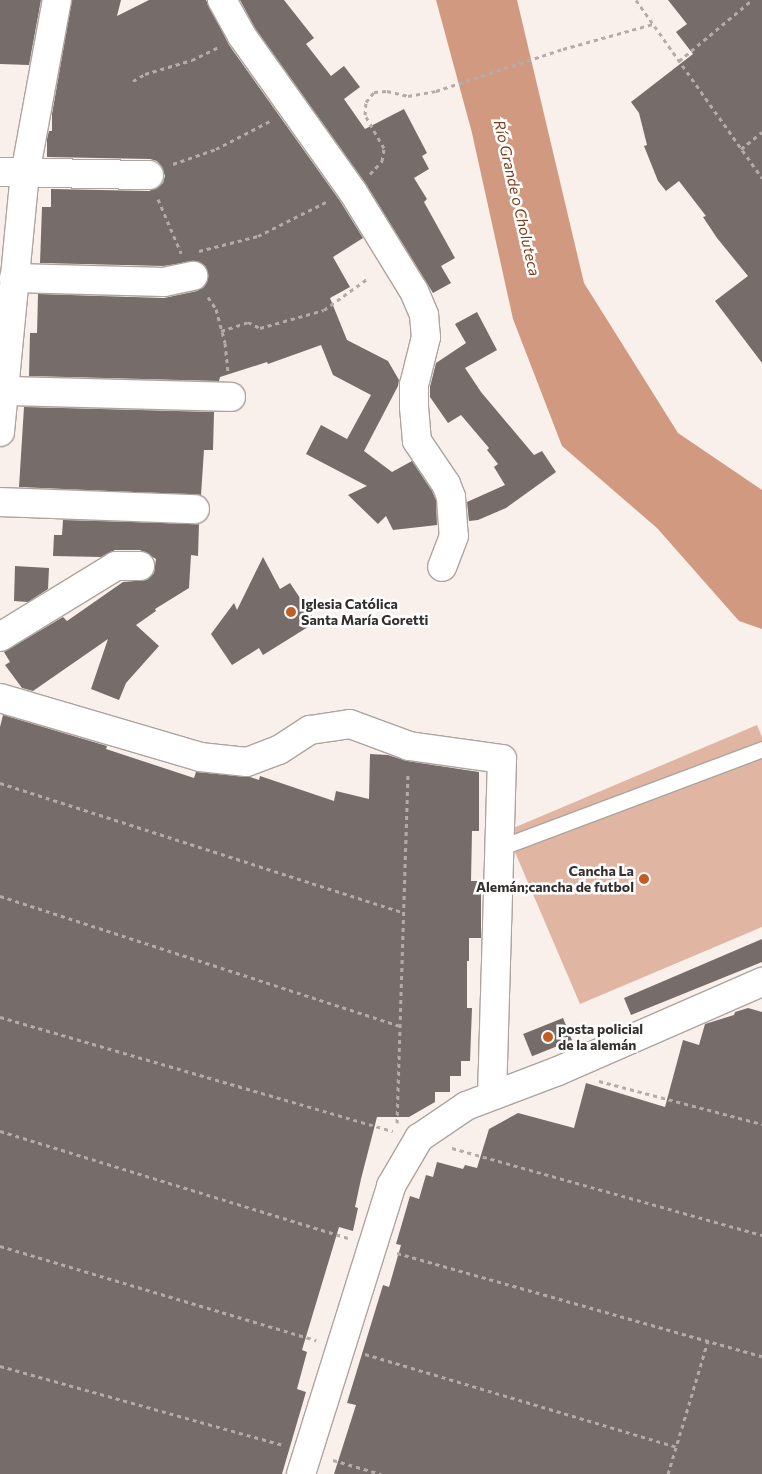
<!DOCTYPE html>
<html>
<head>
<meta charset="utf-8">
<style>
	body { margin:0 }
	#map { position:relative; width:762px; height:1474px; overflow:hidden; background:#f9efeb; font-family:Commissioner,sans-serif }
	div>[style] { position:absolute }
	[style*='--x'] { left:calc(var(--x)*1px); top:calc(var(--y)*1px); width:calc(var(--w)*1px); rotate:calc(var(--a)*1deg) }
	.green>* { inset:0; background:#e0b6a2 }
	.water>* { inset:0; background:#d19a80 }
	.building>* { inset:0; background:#766d6a; transform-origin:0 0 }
	.path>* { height:3px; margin-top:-1.5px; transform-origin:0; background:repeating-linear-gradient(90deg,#b4aca9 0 4px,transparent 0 8px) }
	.roads { filter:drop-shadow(1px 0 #ada4a0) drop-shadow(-1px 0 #ada4a0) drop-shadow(0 1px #ada4a0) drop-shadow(0 -1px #ada4a0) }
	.service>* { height:15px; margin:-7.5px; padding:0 7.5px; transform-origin:7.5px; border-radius:7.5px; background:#fff }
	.minor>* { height:28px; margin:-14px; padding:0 14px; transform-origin:14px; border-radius:14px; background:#fff }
	.dots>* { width:14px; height:14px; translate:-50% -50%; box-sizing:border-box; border:2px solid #fefefe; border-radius:50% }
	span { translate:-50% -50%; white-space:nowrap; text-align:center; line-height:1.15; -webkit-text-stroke:5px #fefefe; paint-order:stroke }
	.poi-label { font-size:14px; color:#322f2d; font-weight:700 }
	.left { translate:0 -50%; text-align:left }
	.right { translate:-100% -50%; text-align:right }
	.water-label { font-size:15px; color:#7f3c16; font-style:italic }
</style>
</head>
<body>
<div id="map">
	<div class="green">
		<div style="clip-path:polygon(757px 725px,762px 737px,762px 927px,580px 1004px,506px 831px)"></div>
	</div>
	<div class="water">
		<div style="clip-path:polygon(436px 0,517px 0,584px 283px,678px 433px,762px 490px,762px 629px,739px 621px,657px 528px,562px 446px,513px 319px,472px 133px)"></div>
	</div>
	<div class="building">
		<div style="clip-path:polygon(0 0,41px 0,29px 65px,0 64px)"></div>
		<div style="clip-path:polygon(72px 0,121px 0,117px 16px,149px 0,206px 0,229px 45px,340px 201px,363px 238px,333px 257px,350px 287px,330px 298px,347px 340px,388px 361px,399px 380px,398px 386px,364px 451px,392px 472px,412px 461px,432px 491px,436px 500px,437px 525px,393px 530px,386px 516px,378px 524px,348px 495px,367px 486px,306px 454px,321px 425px,347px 439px,371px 395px,333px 375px,321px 345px,268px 364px,267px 362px,220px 377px,219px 381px,29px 376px,30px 333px,37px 333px,38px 294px,164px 298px,197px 291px,204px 287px,208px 280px,208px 273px,205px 266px,197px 261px,163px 266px,40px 263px,42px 207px,51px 207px,51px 189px,149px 191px,157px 188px,163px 183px,165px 176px,162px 167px,157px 161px,150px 159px,47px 157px,47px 139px,49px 131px,52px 131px,52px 114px)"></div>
		<div style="clip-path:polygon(240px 0,284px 0,314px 38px,306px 44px,331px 76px,344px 66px,360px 87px,344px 99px,365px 129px,404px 109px,427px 153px,422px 156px,429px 169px,414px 178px,427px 199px,424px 202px,455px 258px,441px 266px,451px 283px,433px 293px,366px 184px,255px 28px)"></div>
		<div style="clip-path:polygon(668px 0,762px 0,762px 363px,715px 301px,748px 276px,717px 238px,703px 217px,706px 216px,679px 181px,666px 191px,658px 181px,644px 146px,647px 145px,639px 113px,631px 102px,693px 54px,676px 32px,687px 24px)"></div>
		<div style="clip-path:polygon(477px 312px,497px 350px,465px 368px,481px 392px,534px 455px,542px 451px,556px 472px,506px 508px,478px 520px,469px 521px,467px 502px,505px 485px,494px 467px,498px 464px,487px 450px,489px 448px,461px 415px,448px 423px,430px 397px,430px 387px,436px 363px,466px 343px,455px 324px)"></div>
		<div style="clip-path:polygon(24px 407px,214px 412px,213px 450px,204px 450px,201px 495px,19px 487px)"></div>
		<div style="clip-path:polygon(63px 520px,199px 524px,198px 556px,191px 555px,189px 588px,155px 609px,156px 611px,136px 625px,159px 646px,126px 683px,119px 700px,91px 689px,108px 639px,33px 691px,22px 688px,5px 665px,10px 662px,4px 652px,63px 617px,67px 621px,123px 582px,147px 580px,154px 573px,156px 559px,140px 550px,115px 550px,101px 557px,53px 556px,54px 535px,62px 535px)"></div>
		<div style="clip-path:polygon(263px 557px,280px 589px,290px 583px,316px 622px,263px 655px,259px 648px,232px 665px,211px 634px,234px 603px,237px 610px)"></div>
		<div style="clip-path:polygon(15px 566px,49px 568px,48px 589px,28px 602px,14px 601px)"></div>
		<div style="clip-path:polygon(3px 715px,107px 746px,106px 749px,194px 778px,196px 772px,250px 777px,259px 780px,260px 776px,334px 801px,336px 791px,369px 799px,370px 754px,388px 755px,407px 761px,479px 772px,479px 831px,472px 831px,471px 881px,481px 881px,481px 938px,469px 938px,469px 961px,467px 961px,467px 1008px,472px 1008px,470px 1061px,461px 1061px,461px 1076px,450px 1076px,450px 1092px,435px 1092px,435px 1102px,409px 1117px,377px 1117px,361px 1179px,355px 1207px,358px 1208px,353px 1231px,339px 1227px,302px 1350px,307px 1352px,297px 1389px,306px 1392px,282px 1474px,0 1474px,0 727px)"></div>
		<div style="clip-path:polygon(762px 939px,762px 962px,631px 1015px,624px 998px)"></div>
		<div style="clip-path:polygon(748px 1008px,762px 1012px,762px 1474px,334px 1474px,356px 1405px,347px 1403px,383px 1285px,389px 1287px,401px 1245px,396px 1244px,410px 1196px,419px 1199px,426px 1175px,433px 1177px,437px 1162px,463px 1169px,465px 1165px,477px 1168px,489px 1129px,518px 1113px,574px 1128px,586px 1083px,665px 1107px,683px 1040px,699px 1045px,705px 1024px,734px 1015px,735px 1012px)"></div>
		<div style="left:563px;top:1018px;width:24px;height:43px;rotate:68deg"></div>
	</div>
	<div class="path">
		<div style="--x:636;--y:0;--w:218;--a:54.7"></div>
		<div style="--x:679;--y:61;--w:95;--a:-39.9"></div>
		<div style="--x:133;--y:81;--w:14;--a:-30"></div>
		<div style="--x:145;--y:74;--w:49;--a:-16.6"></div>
		<div style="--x:192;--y:60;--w:30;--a:-26"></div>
		<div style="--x:741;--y:149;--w:27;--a:-39"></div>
		<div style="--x:173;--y:164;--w:46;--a:-19.2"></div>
		<div style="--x:216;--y:149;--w:63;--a:-27.4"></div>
		<div style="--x:370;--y:174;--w:18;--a:-47"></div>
		<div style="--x:382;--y:161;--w:13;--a:-81"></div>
		<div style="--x:384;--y:148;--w:38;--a:-120"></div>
		<div style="--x:365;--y:115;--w:13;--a:-86"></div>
		<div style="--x:366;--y:102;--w:13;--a:-51"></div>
		<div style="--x:374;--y:92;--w:13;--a:-4"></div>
		<div style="--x:387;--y:91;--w:22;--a:13"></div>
		<div style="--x:408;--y:96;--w:28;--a:-10"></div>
		<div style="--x:436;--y:91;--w:134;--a:-18.3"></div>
		<div style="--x:563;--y:49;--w:93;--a:-15.5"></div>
		<div style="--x:158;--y:199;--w:59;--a:66.9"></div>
		<div style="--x:199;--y:251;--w:61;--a:-14.3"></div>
		<div style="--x:258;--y:236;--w:78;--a:-26.6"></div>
		<div style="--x:208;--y:297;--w:14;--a:56"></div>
		<div style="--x:216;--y:309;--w:35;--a:75"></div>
		<div style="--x:225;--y:343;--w:28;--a:84"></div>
		<div style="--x:221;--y:331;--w:28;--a:-18"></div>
		<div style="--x:248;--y:322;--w:13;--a:27"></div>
		<div style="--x:260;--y:328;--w:66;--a:-15.7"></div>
		<div style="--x:324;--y:310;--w:53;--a:-35.8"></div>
		<div style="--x:0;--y:783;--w:424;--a:17.8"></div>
		<div style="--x:0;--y:896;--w:421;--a:18"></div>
		<div style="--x:0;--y:1017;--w:409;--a:16.2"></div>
		<div style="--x:599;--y:1081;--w:169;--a:14.8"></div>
		<div style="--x:397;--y:1123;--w:351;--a:-88.2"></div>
		<div style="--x:0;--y:1131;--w:364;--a:17.1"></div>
		<div style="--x:452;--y:1148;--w:322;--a:15.7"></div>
		<div style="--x:0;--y:1246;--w:330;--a:16.6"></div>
		<div style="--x:397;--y:1253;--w:379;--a:15.8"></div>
		<div style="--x:365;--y:1354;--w:325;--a:16.6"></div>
		<div style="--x:0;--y:1366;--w:294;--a:15.6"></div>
		<div style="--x:333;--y:1460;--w:50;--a:16.3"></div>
		<div style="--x:668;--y:1474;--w:139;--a:-73.3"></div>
	</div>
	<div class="roads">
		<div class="service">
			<div style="--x:499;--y:848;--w:281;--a:-20.6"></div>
		</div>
		<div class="minor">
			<div style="--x:222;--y:0;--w:41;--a:60.9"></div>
			<div style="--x:242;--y:36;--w:191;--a:54.6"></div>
			<div style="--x:353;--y:192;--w:116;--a:58.4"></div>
			<div style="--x:414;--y:291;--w:26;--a:67"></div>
			<div style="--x:424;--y:315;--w:22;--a:85"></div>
			<div style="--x:426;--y:337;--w:49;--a:104"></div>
			<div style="--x:414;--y:385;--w:22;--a:90"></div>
			<div style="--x:414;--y:407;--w:34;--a:85"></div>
			<div style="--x:417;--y:441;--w:52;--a:56"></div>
			<div style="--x:446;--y:484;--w:14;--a:69"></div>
			<div style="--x:451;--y:497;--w:39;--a:86"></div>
			<div style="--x:454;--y:536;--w:33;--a:111"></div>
			<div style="--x:0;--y:172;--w:149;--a:1.2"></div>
			<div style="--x:14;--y:278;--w:150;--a:1.5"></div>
			<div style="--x:164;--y:282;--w:30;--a:-12"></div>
			<div style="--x:4;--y:391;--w:227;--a:1.5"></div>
			<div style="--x:0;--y:432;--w:259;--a:-84.5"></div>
			<div style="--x:25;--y:174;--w:177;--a:-79.6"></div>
			<div style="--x:0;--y:502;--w:195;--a:2.1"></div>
			<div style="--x:0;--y:637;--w:136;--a:-31.5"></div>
			<div style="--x:116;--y:566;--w:24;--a:0"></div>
			<div style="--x:0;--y:698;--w:209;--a:16.4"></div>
			<div style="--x:200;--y:757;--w:47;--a:6.1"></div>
			<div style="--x:247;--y:762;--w:34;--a:-21"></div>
			<div style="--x:279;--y:750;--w:37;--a:-33"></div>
			<div style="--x:310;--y:730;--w:40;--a:-8.5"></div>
			<div style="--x:350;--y:724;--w:63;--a:20.4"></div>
			<div style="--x:409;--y:746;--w:94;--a:8"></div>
			<div style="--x:502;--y:759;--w:336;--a:91.7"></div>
			<div style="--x:301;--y:1474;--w:302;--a:-72.6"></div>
			<div style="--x:391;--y:1186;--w:56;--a:-59.7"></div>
			<div style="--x:419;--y:1138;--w:57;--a:-34.2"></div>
			<div style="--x:466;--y:1106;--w:98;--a:-20.8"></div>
			<div style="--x:558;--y:1071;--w:223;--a:-23.6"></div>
		</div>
	</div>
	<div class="dots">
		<div style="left:291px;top:612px;background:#c15d25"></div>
		<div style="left:644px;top:879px;background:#c15d25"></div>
		<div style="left:548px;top:1037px;background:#c15d25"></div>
	</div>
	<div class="poi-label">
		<span class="left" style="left:301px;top:612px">Iglesia Católica<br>Santa María Goretti</span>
		<span class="right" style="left:634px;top:879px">Cancha La<br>Alemán;cancha de futbol</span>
		<span class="left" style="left:558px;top:1037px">posta policial<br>de la alemán</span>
	</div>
	<div class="water-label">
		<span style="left:517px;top:198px;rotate:77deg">Río Grande o Choluteca</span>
	</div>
</div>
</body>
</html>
